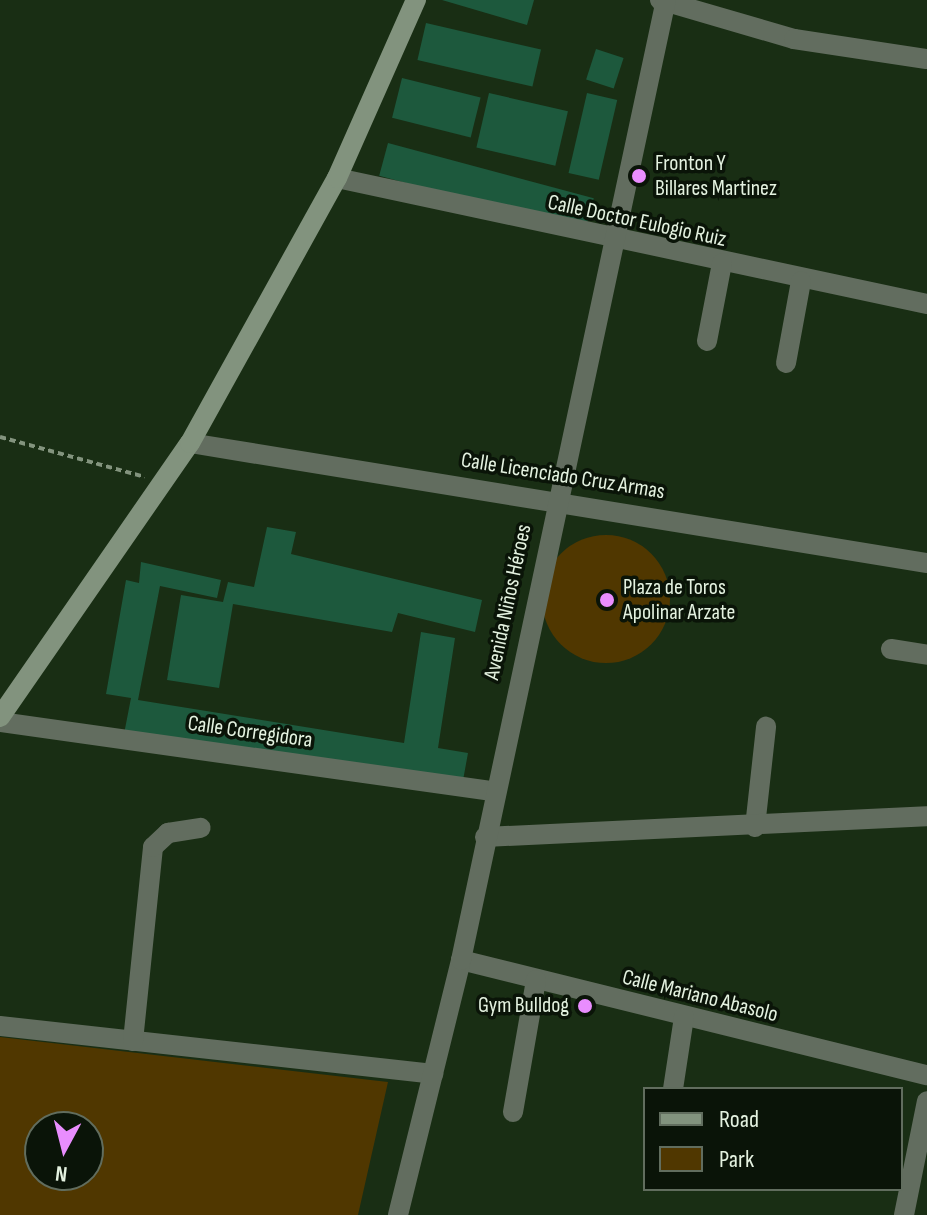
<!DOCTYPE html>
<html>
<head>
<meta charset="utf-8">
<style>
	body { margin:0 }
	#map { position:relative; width:927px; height:1215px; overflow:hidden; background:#192e14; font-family:"Sofia Sans Condensed",sans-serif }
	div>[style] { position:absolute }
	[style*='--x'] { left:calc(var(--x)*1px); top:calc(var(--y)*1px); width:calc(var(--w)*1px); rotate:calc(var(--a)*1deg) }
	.green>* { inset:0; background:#503700 }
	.round { border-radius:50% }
	.building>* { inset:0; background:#1d593d; transform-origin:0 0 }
	.path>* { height:4px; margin-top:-2px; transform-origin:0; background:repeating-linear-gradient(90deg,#83947e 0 6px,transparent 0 10px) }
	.street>* { height:20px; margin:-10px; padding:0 10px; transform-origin:10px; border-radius:10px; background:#626d5f }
	.secondary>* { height:20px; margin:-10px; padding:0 10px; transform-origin:10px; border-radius:10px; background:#82937e }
	.dots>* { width:22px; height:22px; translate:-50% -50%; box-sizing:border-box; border:4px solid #0a1408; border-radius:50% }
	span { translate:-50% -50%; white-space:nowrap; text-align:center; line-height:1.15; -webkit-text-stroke:7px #0a1408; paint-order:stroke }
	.poi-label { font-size:22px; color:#e4f2e0 }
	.left { translate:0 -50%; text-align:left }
	.right { translate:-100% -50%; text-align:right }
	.street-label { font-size:22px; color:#e4f2e0 }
	.legend { position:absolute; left:643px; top:1087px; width:260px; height:104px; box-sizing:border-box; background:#0a1408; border:2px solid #616d5e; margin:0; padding:10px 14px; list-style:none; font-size:24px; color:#e4f2e0 }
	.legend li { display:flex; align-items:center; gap:16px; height:40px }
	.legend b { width:40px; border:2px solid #616d5e }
	.north { position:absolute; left:24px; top:1111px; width:80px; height:80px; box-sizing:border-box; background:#0a1408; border:2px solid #616d5e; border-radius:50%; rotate:187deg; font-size:22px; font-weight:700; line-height:32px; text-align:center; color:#e4f2e0 }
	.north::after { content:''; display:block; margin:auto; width:28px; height:36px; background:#e98dfe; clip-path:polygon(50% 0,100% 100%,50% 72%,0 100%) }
</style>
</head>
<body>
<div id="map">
	<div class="green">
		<div class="round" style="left:542px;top:535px;width:128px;height:128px"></div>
		<div style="clip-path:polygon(evenodd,0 1037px,388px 1082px,358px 1215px,0 1215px,0 1037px,40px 1127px,88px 1127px,88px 1175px,40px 1175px,40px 1127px)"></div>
	</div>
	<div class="building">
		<div style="clip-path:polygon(442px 0,534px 0,527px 25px)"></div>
		<div style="left:426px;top:23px;width:118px;height:38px;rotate:13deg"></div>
		<div style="left:596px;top:49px;width:29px;height:32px;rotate:18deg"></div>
		<div style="left:402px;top:78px;width:81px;height:41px;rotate:14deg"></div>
		<div style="left:489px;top:93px;width:81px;height:56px;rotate:13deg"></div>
		<div style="left:587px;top:93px;width:31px;height:82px;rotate:13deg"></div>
		<div style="left:388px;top:143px;width:213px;height:34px;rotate:15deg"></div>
		<div style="clip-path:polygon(267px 527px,296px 532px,291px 554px,482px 600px,475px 632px,398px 613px,392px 632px,233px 604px,219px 688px,167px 680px,181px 595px,223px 602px,228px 582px,254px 587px)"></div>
		<div style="clip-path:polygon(141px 562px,221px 580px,217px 598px,160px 586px,138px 700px,404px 743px,421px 632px,455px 638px,438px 748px,468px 753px,462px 786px,124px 734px,131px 698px,106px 694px,126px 580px,139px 583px)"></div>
	</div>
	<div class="path">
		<div style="--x:0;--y:437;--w:150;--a:15.4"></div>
	</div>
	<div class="street">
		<div style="--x:660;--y:0;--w:140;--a:16.2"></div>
		<div style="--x:794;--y:39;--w:134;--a:8.6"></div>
		<div style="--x:337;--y:178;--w:603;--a:12.05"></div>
		<div style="--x:707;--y:341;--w:79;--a:-79.1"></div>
		<div style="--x:786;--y:363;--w:83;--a:-79.6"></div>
		<div style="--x:190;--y:443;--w:747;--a:9.25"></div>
		<div style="--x:891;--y:649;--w:36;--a:9"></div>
		<div style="--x:0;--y:722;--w:499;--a:8"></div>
		<div style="--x:755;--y:827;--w:101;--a:-83.7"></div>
		<div style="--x:485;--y:837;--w:442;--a:-2.7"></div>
		<div style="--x:461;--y:960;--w:480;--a:13.9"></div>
		<div style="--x:0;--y:1026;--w:436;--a:6.3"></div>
		<div style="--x:133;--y:1041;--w:195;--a:-84.1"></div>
		<div style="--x:153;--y:847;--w:21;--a:-43"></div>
		<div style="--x:168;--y:833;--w:33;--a:-9"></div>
		<div style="--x:673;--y:1089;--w:73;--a:-81.3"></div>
		<div style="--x:513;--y:1112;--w:134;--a:-80.1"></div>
		<div style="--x:398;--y:1215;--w:263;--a:-76.1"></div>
		<div style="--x:461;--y:960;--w:982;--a:-77.95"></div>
		<div style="--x:904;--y:1215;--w:116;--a:-78.6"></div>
	</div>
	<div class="secondary">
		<div style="--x:0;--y:717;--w:333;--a:-55.3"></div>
		<div style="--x:190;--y:443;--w:303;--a:-61"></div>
		<div style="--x:337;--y:178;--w:195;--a:-66.1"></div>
	</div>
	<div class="dots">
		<div style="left:639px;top:176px;background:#e98dfe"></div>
		<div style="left:607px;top:600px;background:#e98dfe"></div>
		<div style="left:585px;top:1006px;background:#e98dfe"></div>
	</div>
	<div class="poi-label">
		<span class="left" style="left:655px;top:176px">Fronton Y<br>Billares Martinez</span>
		<span class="left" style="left:623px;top:600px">Plaza de Toros<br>Apolinar Arzate</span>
		<span class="right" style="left:569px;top:1006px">Gym Bulldog</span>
	</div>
	<div class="street-label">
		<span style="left:637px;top:221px;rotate:12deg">Calle Doctor Eulogio Ruiz</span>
		<span style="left:563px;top:476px;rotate:9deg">Calle Licenciado Cruz Armas</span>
		<span style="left:508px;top:602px;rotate:-78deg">Avenida Niños Héroes</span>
		<span style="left:250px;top:732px;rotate:8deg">Calle Corregidora</span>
		<span style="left:700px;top:996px;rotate:14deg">Calle Mariano Abasolo</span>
	</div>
	<ul class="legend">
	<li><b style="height:10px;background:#82937e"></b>Road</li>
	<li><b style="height:22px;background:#503700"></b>Park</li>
	</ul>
	<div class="north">N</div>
</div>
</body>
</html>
